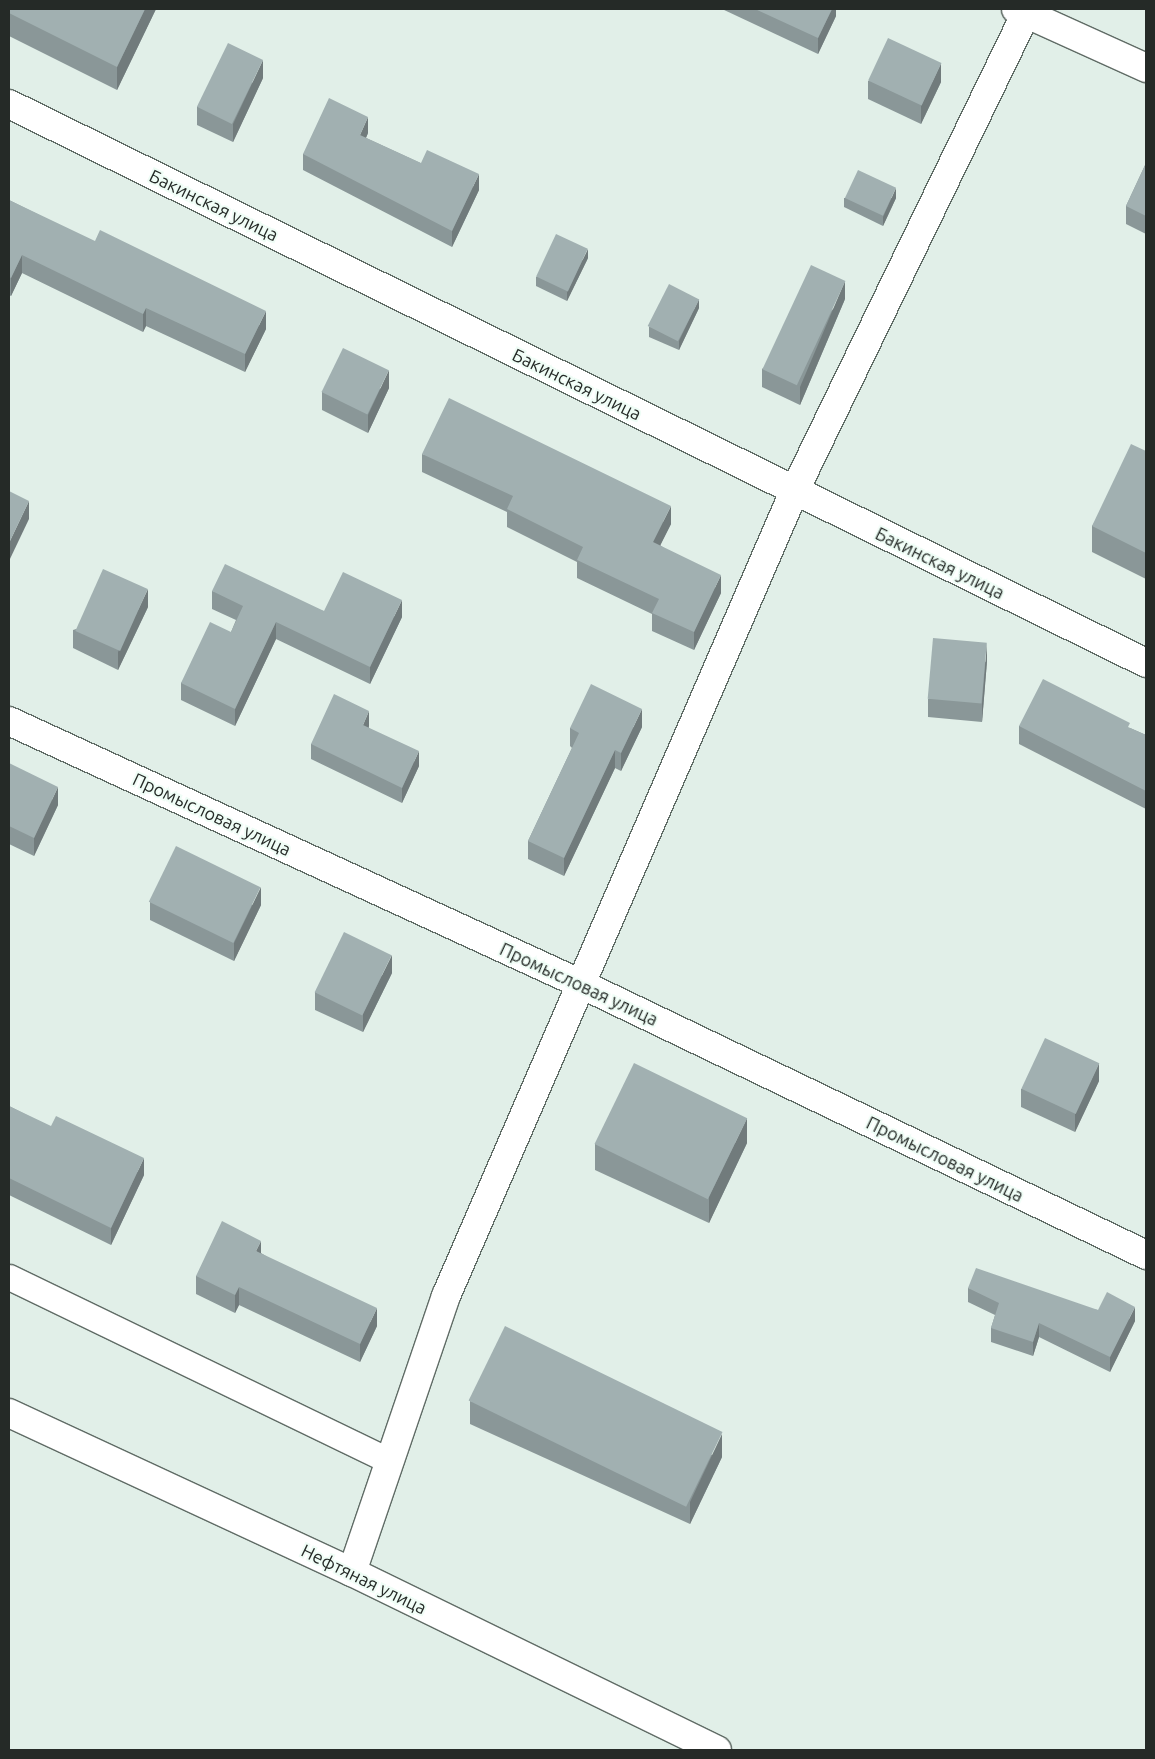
<!DOCTYPE html>
<html>
<head>
<meta charset="utf-8">
<style>
	body { margin:0 }
	#map { position:relative; width:1155px; height:1759px; overflow:hidden; background:#e1efe8; font-family:Ubuntu,sans-serif }
	div>[style] { position:absolute }
	[style*='--x'] { left:calc(var(--x)*1px); top:calc(var(--y)*1px); width:calc(var(--w)*1px); rotate:calc(var(--a)*1deg) }
	.roads { filter:drop-shadow(1px 0 #606c66) drop-shadow(-1px 0 #606c66) drop-shadow(0 1px #606c66) drop-shadow(0 -1px #606c66) }
	.lane>* { height:25px; margin:-12.5px; padding:0 12.5px; transform-origin:12.5px; border-radius:12.5px; background:#fff }
	.street>* { height:28px; margin:-14px; padding:0 14px; transform-origin:14px; border-radius:14px; background:#fff }
	.secondary>* { height:28px; margin:-14px; padding:0 14px; transform-origin:14px; border-radius:14px; background:#fff }
	.wall>* { inset:0; background:#8a9798 }
	.shaded-wall>* { inset:0; background:#717b7c }
	.building>* { inset:0; background:#a1b0b1; transform-origin:0 0 }
	span { translate:-50% -50%; white-space:nowrap; text-align:center; line-height:1.15; -webkit-text-stroke:4px #effdf6; paint-order:stroke }
	.street-label { font-size:18px; color:#252a27 }
	.frame { position:absolute; inset:0; border:10px solid #252a27; pointer-events:none }
</style>
</head>
<body>
<div id="map">
	<div class="roads">
		<div class="lane">
			<div style="--x:9;--y:1277;--w:423;--a:25.8"></div>
		</div>
		<div class="street">
			<div style="--x:1016;--y:9;--w:143;--a:24.4"></div>
			<div style="--x:9;--y:104;--w:1267;--a:26.18"></div>
			<div style="--x:9;--y:721;--w:630;--a:24.69"></div>
			<div style="--x:581;--y:984;--w:627;--a:25.62"></div>
			<div style="--x:352;--y:1572;--w:292;--a:-71.2"></div>
			<div style="--x:446;--y:1296;--w:876;--a:-66.6"></div>
			<div style="--x:794;--y:492;--w:537;--a:-64.15"></div>
		</div>
		<div class="secondary">
			<div style="--x:9;--y:1413;--w:378;--a:24.9"></div>
			<div style="--x:352;--y:1572;--w:406;--a:26"></div>
		</div>
	</div>
	<div class="wall">
		<div style="clip-path:polygon(9px 9px,156px 9px,117px 90px,9px 36px)"></div>
		<div style="clip-path:polygon(722px 9px,836px 9px,836px 16px,818px 54px)"></div>
		<div style="clip-path:polygon(263px 78px,233px 142px,197px 125px,197px 107px)"></div>
		<div style="clip-path:polygon(868px 81px,941px 82px,921px 124px,868px 99px)"></div>
		<div style="clip-path:polygon(368px 133px,366px 138px,479px 190px,452px 247px,303px 170px,303px 154px)"></div>
		<div style="clip-path:polygon(1146px 163px,1146px 234px,1126px 224px,1126px 206px)"></div>
		<div style="clip-path:polygon(844px 198px,896px 198px,883px 226px,844px 207px)"></div>
		<div style="clip-path:polygon(9px 200px,266px 329px,245px 372px,146px 326px,143px 332px,22px 273px,11px 296px,9px 295px)"></div>
		<div style="clip-path:polygon(588px 258px,567px 301px,536px 286px,536px 277px)"></div>
		<div style="clip-path:polygon(845px 299px,800px 405px,762px 387px,762px 369px)"></div>
		<div style="clip-path:polygon(699px 308px,679px 350px,649px 337px,649px 327px)"></div>
		<div style="clip-path:polygon(389px 388px,368px 433px,322px 410px,322px 392px)"></div>
		<div style="clip-path:polygon(1146px 451px,1146px 579px,1092px 552px,1092px 526px)"></div>
		<div style="clip-path:polygon(422px 454px,671px 524px,660px 545px,721px 593px,694px 650px,652px 631px,652px 614px,577px 578px,577px 562px,507px 527px,507px 512px,422px 472px)"></div>
		<div style="clip-path:polygon(212px 591px,324px 611px,402px 617px,370px 684px,276px 639px,235px 726px,181px 700px,181px 683px,231px 632px,236px 620px,212px 609px)"></div>
		<div style="clip-path:polygon(148px 607px,118px 670px,73px 648px,73px 630px)"></div>
		<div style="clip-path:polygon(987px 661px,982px 722px,928px 717px,928px 699px)"></div>
		<div style="clip-path:polygon(369px 726px,369px 728px,419px 766px,402px 803px,311px 759px,311px 744px)"></div>
		<div style="clip-path:polygon(1019px 726px,1130px 728px,1146px 735px,1146px 809px,1019px 744px)"></div>
		<div style="clip-path:polygon(642px 727px,621px 771px,615px 768px,564px 876px,528px 859px,528px 841px,572px 748px,570px 746px,570px 728px)"></div>
		<div style="clip-path:polygon(9px 763px,58px 805px,34px 856px,9px 844px)"></div>
		<div style="clip-path:polygon(150px 902px,261px 905px,234px 961px,150px 920px)"></div>
		<div style="clip-path:polygon(392px 973px,363px 1032px,315px 1010px,315px 992px)"></div>
		<div style="clip-path:polygon(1099px 1081px,1075px 1132px,1021px 1107px,1021px 1089px)"></div>
		<div style="clip-path:polygon(9px 1106px,144px 1175px,111px 1245px,9px 1195px)"></div>
		<div style="clip-path:polygon(747px 1143px,709px 1223px,595px 1170px,595px 1144px)"></div>
		<div style="clip-path:polygon(261px 1253px,377px 1326px,360px 1362px,239px 1305px,235px 1313px,196px 1294px,196px 1276px)"></div>
		<div style="clip-path:polygon(968px 1288px,1098px 1310px,1135px 1321px,1110px 1372px,1039px 1337px,1033px 1356px,991px 1342px,991px 1328px,995px 1315px,968px 1302px)"></div>
		<div style="clip-path:polygon(470px 1401px,722px 1457px,690px 1524px,470px 1424px)"></div>
	</div>
	<div class="shaded-wall">
		<div style="clip-path:polygon(145px 9px,156px 9px,117px 90px,117px 67px)"></div>
		<div style="clip-path:polygon(832px 9px,836px 9px,836px 16px,818px 54px,818px 38px)"></div>
		<div style="clip-path:polygon(263px 60px,263px 78px,233px 142px,233px 124px)"></div>
		<div style="clip-path:polygon(941px 63px,941px 82px,921px 124px,921px 106px)"></div>
		<div style="clip-path:polygon(368px 117px,368px 133px,360px 151px,360px 135px)"></div>
		<div style="clip-path:polygon(479px 174px,479px 190px,452px 247px,452px 231px)"></div>
		<div style="clip-path:polygon(896px 188px,896px 198px,883px 226px,883px 217px)"></div>
		<div style="clip-path:polygon(588px 249px,588px 258px,567px 301px,567px 292px)"></div>
		<div style="clip-path:polygon(22px 255px,22px 273px,11px 296px,11px 278px)"></div>
		<div style="clip-path:polygon(845px 281px,845px 299px,800px 405px,800px 387px)"></div>
		<div style="clip-path:polygon(699px 299px,699px 308px,679px 350px,679px 341px)"></div>
		<div style="clip-path:polygon(146px 308px,146px 326px,143px 332px,143px 314px)"></div>
		<div style="clip-path:polygon(266px 311px,266px 329px,245px 372px,245px 354px)"></div>
		<div style="clip-path:polygon(389px 370px,389px 388px,368px 433px,368px 415px)"></div>
		<div style="clip-path:polygon(29px 501px,29px 519px,9px 561px,9px 543px)"></div>
		<div style="clip-path:polygon(671px 506px,671px 524px,653px 560px,653px 542px)"></div>
		<div style="clip-path:polygon(721px 575px,721px 593px,694px 650px,694px 632px)"></div>
		<div style="clip-path:polygon(148px 589px,148px 607px,118px 670px,118px 652px)"></div>
		<div style="clip-path:polygon(402px 600px,402px 617px,370px 684px,370px 667px)"></div>
		<div style="clip-path:polygon(276px 622px,276px 639px,235px 726px,235px 709px)"></div>
		<div style="clip-path:polygon(987px 643px,987px 661px,982px 722px,982px 704px)"></div>
		<div style="clip-path:polygon(642px 709px,642px 727px,621px 771px,621px 753px)"></div>
		<div style="clip-path:polygon(369px 711px,369px 726px,363px 740px,363px 725px)"></div>
		<div style="clip-path:polygon(615px 750px,615px 768px,564px 876px,564px 858px)"></div>
		<div style="clip-path:polygon(419px 751px,419px 766px,402px 803px,402px 788px)"></div>
		<div style="clip-path:polygon(58px 787px,58px 805px,34px 856px,34px 838px)"></div>
		<div style="clip-path:polygon(261px 887px,261px 905px,234px 961px,234px 943px)"></div>
		<div style="clip-path:polygon(392px 955px,392px 973px,363px 1032px,363px 1014px)"></div>
		<div style="clip-path:polygon(1099px 1063px,1099px 1081px,1075px 1132px,1075px 1114px)"></div>
		<div style="clip-path:polygon(747px 1118px,747px 1143px,709px 1223px,709px 1197px)"></div>
		<div style="clip-path:polygon(144px 1158px,144px 1175px,111px 1245px,111px 1228px)"></div>
		<div style="clip-path:polygon(261px 1241px,261px 1259px,256px 1251px)"></div>
		<div style="clip-path:polygon(239px 1287px,239px 1305px,235px 1313px,235px 1295px)"></div>
		<div style="clip-path:polygon(1135px 1307px,1135px 1321px,1110px 1372px,1110px 1357px)"></div>
		<div style="clip-path:polygon(377px 1308px,377px 1326px,360px 1362px,360px 1344px)"></div>
		<div style="clip-path:polygon(1039px 1323px,1039px 1337px,1033px 1356px,1033px 1342px)"></div>
		<div style="clip-path:polygon(722px 1434px,722px 1457px,690px 1524px,690px 1502px)"></div>
	</div>
	<div class="building">
		<div style="clip-path:polygon(9px 9px,145px 9px,117px 67px,9px 13px)"></div>
		<div style="clip-path:polygon(755px 9px,832px 9px,818px 38px)"></div>
		<div style="left:888px;top:38px;width:59px;height:47px;rotate:25deg"></div>
		<div style="left:228px;top:43px;width:39px;height:71px;rotate:26deg"></div>
		<div style="clip-path:polygon(329px 98px,368px 117px,360px 135px,421px 163px,427px 150px,479px 174px,452px 231px,303px 154px)"></div>
		<div style="clip-path:polygon(1146px 163px,1146px 216px,1126px 206px)"></div>
		<div style="left:858px;top:170px;width:42px;height:31px;rotate:25deg"></div>
		<div style="clip-path:polygon(9px 200px,95px 241px,100px 230px,266px 311px,245px 354px,146px 308px,143px 314px,22px 255px,11px 278px,9px 277px)"></div>
		<div style="left:556px;top:234px;width:35px;height:47px;rotate:25deg"></div>
		<div style="left:811px;top:265px;width:38px;height:115px;rotate:25deg"></div>
		<div style="left:669px;top:284px;width:34px;height:47px;rotate:27deg"></div>
		<div style="left:343px;top:348px;width:51px;height:49px;rotate:26deg"></div>
		<div style="clip-path:polygon(449px 398px,671px 506px,653px 542px,721px 575px,694px 632px,652px 613px,659px 599px,577px 560px,583px 547px,507px 509px,513px 496px,422px 454px)"></div>
		<div style="clip-path:polygon(1131px 444px,1146px 451px,1146px 553px,1092px 526px)"></div>
		<div style="clip-path:polygon(9px 491px,29px 501px,9px 543px)"></div>
		<div style="clip-path:polygon(225px 564px,324px 611px,343px 572px,402px 600px,370px 667px,276px 622px,235px 709px,181px 683px,210px 622px,231px 632px,243px 606px,212px 591px)"></div>
		<div style="left:103px;top:569px;width:49px;height:68px;rotate:24deg"></div>
		<div style="left:933px;top:638px;width:54px;height:61px;rotate:5deg"></div>
		<div style="clip-path:polygon(1043px 679px,1130px 723px,1128px 727px,1146px 735px,1146px 791px,1019px 726px)"></div>
		<div style="clip-path:polygon(591px 684px,642px 709px,621px 753px,615px 750px,564px 858px,528px 841px,579px 733px,570px 728px)"></div>
		<div style="clip-path:polygon(334px 694px,369px 711px,363px 725px,419px 751px,402px 788px,311px 744px)"></div>
		<div style="clip-path:polygon(9px 763px,58px 787px,34px 838px,9px 826px)"></div>
		<div style="left:176px;top:846px;width:94px;height:62px;rotate:26deg"></div>
		<div style="left:344px;top:932px;width:53px;height:67px;rotate:26deg"></div>
		<div style="left:1045px;top:1038px;width:60px;height:56px;rotate:25deg"></div>
		<div style="left:634px;top:1063px;width:126px;height:90px;rotate:26deg"></div>
		<div style="clip-path:polygon(9px 1106px,51px 1126px,56px 1116px,144px 1158px,111px 1228px,9px 1178px)"></div>
		<div style="clip-path:polygon(222px 1221px,261px 1241px,256px 1251px,377px 1308px,360px 1344px,239px 1287px,235px 1295px,196px 1276px)"></div>
		<div style="clip-path:polygon(976px 1268px,1098px 1310px,1107px 1292px,1135px 1307px,1110px 1357px,1039px 1323px,1033px 1342px,991px 1328px,999px 1303px,968px 1288px)"></div>
		<div style="left:505px;top:1326px;width:242px;height:83px;rotate:26deg"></div>
	</div>
	<div class="street-label">
		<span style="left:214px;top:205px;rotate:26deg">Бакинская улица</span>
		<span style="left:577px;top:384px;rotate:26deg">Бакинская улица</span>
		<span style="left:940px;top:563px;rotate:26deg">Бакинская улица</span>
		<span style="left:212px;top:814px;rotate:25deg">Промысловая улица</span>
		<span style="left:579px;top:984px;rotate:25deg">Промысловая улица</span>
		<span style="left:945px;top:1159px;rotate:26deg">Промысловая улица</span>
		<span style="left:364px;top:1579px;rotate:26deg">Нефтяная улица</span>
	</div>
	<div class="frame"></div>
</div>
</body>
</html>
